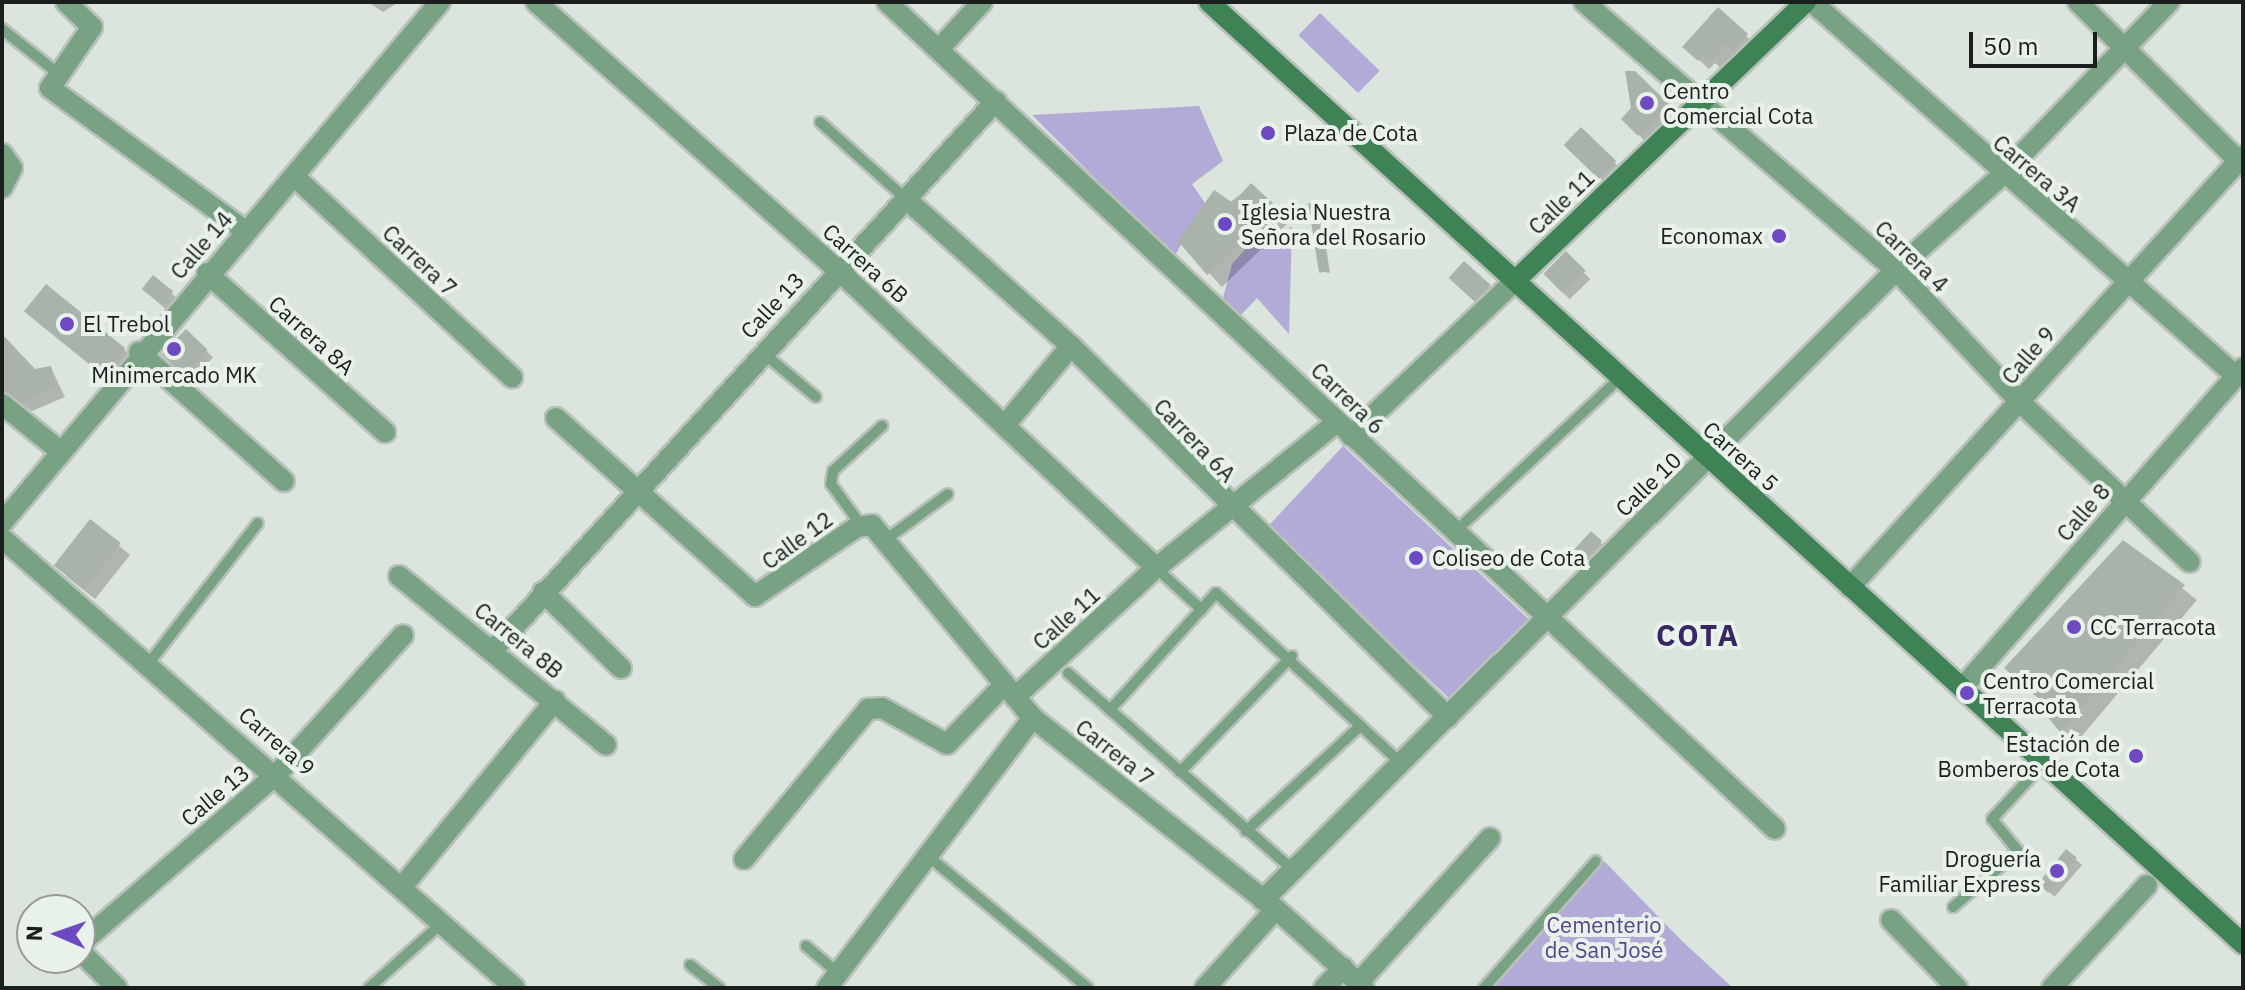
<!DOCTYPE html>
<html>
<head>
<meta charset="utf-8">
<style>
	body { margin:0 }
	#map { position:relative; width:2245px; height:990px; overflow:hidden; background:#dbe4dd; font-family:"IBM Plex Sans",sans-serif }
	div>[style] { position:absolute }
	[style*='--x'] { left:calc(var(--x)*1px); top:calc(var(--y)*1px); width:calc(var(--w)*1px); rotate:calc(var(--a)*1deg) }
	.green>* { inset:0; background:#b2aad7; transform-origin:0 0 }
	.shadow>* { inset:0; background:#0003; transform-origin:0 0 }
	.building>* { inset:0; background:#a9b2ab; transform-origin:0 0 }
	.roads { filter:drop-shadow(2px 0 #b8c0ba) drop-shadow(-2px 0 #b8c0ba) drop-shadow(0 2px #b8c0ba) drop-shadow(0 -2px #b8c0ba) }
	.service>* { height:10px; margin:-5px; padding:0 5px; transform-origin:5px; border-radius:5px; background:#78a283 }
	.minor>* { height:20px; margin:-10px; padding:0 10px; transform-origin:10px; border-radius:10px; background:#78a283 }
	.secondary>* { height:20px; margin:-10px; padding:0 10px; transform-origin:10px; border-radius:10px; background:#3f8256 }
	.dots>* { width:22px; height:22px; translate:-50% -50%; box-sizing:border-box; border:4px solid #e8f2ea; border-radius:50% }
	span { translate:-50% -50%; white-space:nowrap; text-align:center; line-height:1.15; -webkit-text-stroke:8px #e8f2ea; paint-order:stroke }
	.poi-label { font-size:22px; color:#1b1e1c }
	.left { translate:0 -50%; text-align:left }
	.right { translate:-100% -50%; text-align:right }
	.street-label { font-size:22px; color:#1b1e1c }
	.park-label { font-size:22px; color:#55448b }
	.district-label { font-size:30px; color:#372762; font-weight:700; letter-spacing:2px }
	.frame { position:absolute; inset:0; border:4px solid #1b1e1c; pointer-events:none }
	.north { position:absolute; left:16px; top:894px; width:80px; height:80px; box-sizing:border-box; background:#e8f2ea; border:2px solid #969d98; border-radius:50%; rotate:272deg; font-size:22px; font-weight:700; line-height:32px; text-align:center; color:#1b1e1c }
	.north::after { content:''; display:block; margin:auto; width:28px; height:36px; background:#6d49c2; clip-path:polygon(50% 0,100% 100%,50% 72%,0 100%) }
	.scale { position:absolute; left:1969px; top:32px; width:128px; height:36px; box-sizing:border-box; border:4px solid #1b1e1c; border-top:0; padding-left:10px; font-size:24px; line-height:28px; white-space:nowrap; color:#1b1e1c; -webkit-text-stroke:6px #e8f2ea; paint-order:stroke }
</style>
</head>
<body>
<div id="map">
	<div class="green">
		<div style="left:1320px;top:13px;width:83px;height:31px;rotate:44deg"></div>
		<div style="clip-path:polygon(1199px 106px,1223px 161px,1192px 184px,1205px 203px,1174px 257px,1032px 115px)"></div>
		<div style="clip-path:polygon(1292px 226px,1289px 334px,1257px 298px,1240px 316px,1223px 298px,1232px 264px,1265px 227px,1276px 241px)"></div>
		<div style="left:1343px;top:446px;width:256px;height:112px;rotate:43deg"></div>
		<div style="clip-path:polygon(1604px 861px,1682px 941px,1733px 988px,1482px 988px)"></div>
	</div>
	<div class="shadow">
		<div style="clip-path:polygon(368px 2px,399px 2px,383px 12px)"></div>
		<div style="clip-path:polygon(1718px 10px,1756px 45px,1722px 69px,1715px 63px,1709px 69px,1685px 47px)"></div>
		<div style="clip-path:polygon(1635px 73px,1681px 119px,1652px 148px,1623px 119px,1633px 109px)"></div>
		<div style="left:1581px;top:130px;width:65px;height:21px;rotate:44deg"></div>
		<div style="clip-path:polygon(1251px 186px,1289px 222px,1222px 287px,1180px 241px)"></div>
		<div style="clip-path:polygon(1318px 204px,1320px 207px,1330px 273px,1320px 271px)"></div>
		<div style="left:1566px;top:254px;width:35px;height:29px;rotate:46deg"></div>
		<div style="clip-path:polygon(154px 278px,178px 299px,168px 311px,150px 295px)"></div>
		<div style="clip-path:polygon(1458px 284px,1489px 286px,1496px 292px,1483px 305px)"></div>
		<div style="clip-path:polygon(37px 322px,125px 350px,134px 359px,115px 384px)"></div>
		<div style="left:186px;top:332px;width:37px;height:31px;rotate:43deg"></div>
		<div style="clip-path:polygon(2px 338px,35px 371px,51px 368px,65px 397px,32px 411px,2px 390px)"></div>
		<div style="clip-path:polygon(91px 522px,130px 555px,95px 599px,66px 576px)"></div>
		<div style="left:1592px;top:534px;width:30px;height:21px;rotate:46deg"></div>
		<div style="clip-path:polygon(2123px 542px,2197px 600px,2075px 744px,2044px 710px)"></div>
		<div style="left:2067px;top:852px;width:20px;height:42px;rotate:41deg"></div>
	</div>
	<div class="building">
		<div style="clip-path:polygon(1718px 7px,1748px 34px,1733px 51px,1725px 44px,1711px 61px,1704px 55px,1698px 61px,1682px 47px)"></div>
		<div style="clip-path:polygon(1625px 71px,1635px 71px,1669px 104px,1638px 136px,1621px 119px,1631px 108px)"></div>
		<div style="left:1581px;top:127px;width:49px;height:25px;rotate:44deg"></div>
		<div style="clip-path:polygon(1251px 183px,1277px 207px,1207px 275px,1178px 241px,1214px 190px,1233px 203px)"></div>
		<div style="left:1318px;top:202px;width:70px;height:10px;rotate:81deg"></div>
		<div style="left:1566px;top:251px;width:28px;height:32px;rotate:45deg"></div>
		<div style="left:1464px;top:261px;width:36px;height:23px;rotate:42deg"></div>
		<div style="left:153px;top:275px;width:26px;height:18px;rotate:39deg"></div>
		<div style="left:46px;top:284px;width:102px;height:35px;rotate:39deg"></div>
		<div style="left:186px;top:329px;width:30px;height:35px;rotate:44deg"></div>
		<div style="clip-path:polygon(2px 334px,35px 369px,51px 366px,56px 387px,21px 403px,2px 391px)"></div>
		<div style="left:90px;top:519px;width:39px;height:59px;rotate:38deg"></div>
		<div style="left:1591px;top:531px;width:15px;height:25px;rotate:42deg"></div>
		<div style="clip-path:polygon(2123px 540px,2185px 585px,2060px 732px,2041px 709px,2046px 705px,2004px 668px)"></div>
		<div style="left:2066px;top:849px;width:14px;height:45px;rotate:39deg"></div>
	</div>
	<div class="roads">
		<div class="service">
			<div style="--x:2;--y:29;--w:74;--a:38.4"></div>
			<div style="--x:820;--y:122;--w:115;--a:41.8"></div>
			<div style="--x:762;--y:352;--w:70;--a:39.8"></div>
			<div style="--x:861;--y:525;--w:51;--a:-126.2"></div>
			<div style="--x:831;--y:484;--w:13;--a:-81"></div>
			<div style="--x:833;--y:471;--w:67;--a:-42.6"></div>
			<div style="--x:1458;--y:529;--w:221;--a:-43"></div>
			<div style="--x:884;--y:541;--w:79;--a:-36.3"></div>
			<div style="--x:1156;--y:568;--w:62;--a:42.4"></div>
			<div style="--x:149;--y:663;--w:177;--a:-52.1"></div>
			<div style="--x:1068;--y:673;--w:300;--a:41.2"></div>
			<div style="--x:1110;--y:710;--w:158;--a:-47.8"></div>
			<div style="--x:1216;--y:593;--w:251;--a:42.6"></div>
			<div style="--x:1180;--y:772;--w:161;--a:-46"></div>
			<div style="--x:1246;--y:831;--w:155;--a:-42.6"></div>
			<div style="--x:928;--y:856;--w:207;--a:39.5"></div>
			<div style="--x:1953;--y:907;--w:86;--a:-40.7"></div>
			<div style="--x:2018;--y:851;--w:41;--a:-129.1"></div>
			<div style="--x:1992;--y:819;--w:75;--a:-47.2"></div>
			<div style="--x:806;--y:946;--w:42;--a:40.2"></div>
			<div style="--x:690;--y:965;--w:37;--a:38"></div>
			<div style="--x:369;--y:988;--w:98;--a:-41.7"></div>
			<div style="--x:1484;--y:988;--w:169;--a:-48.6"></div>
		</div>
		<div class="minor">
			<div style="--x:66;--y:2;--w:36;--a:44"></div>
			<div style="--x:92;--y:27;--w:74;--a:124.5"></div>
			<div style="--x:50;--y:88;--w:240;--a:36.2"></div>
			<div style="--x:536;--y:2;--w:402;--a:41.6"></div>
			<div style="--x:837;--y:269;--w:437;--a:43.1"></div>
			<div style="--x:887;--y:2;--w:1213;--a:42.96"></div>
			<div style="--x:1584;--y:2;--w:411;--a:40.7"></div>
			<div style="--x:1896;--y:270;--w:181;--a:46.8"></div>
			<div style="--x:2020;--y:402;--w:233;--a:43.3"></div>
			<div style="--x:1812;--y:2;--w:565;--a:41.41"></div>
			<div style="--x:2078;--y:2;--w:232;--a:44.7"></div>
			<div style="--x:939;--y:49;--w:64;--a:-47.5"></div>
			<div style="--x:2;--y:154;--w:17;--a:54"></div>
			<div style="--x:12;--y:168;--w:22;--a:117"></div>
			<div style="--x:296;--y:178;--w:294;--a:42.7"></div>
			<div style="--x:906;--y:199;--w:221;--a:41.7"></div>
			<div style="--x:1071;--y:346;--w:529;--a:44.54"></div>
			<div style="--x:207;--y:273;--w:239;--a:41.8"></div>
			<div style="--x:139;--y:352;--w:194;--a:41.7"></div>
			<div style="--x:2;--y:404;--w:75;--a:39"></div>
			<div style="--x:556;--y:418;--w:267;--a:41.8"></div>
			<div style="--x:755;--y:596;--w:123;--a:-34.1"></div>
			<div style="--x:857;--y:527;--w:15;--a:-8"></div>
			<div style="--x:872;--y:525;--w:251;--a:50.2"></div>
			<div style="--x:1033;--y:718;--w:309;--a:38.2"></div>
			<div style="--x:1276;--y:909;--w:118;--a:41.9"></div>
			<div style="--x:1005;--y:425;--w:103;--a:-50.1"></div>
			<div style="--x:1351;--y:436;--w:230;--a:-43.4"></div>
			<div style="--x:2;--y:523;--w:681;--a:-49.95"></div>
			<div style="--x:2;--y:538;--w:682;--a:41.26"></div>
			<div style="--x:399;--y:576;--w:267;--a:39.2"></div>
			<div style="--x:1850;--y:587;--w:583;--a:-47.64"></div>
			<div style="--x:543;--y:592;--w:109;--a:44.3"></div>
			<div style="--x:494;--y:649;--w:743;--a:-47.51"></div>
			<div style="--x:1962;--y:688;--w:426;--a:-48.7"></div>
			<div style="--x:1015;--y:697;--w:191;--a:-42.5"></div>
			<div style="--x:1156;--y:568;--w:231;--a:-38.9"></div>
			<div style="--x:744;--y:859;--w:195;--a:-50.4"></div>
			<div style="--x:868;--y:709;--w:14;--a:-4"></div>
			<div style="--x:882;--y:708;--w:74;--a:29"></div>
			<div style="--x:947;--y:744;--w:79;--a:-46"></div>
			<div style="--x:402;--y:887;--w:241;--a:-50.6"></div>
			<div style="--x:1263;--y:900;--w:893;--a:-44.86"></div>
			<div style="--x:1896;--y:270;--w:141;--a:-41.8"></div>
			<div style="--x:2001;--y:176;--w:242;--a:-46"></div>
			<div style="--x:1891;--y:920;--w:95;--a:45.9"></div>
			<div style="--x:80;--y:944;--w:262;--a:-40.8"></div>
			<div style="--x:278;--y:773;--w:186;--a:-47.8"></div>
			<div style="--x:80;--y:951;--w:52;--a:45"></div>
			<div style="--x:1358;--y:983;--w:196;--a:-47.7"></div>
			<div style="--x:827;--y:988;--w:340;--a:-52.7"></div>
			<div style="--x:1205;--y:988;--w:106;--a:-48.1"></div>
			<div style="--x:1324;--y:988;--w:28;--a:-46"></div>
			<div style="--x:2052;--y:988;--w:140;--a:-47.3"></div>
		</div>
		<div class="secondary">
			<div style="--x:1209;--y:2;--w:1399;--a:42.33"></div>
			<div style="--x:1518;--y:278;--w:399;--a:-43.8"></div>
		</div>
	</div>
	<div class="dots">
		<div style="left:1647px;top:103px;background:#6d49c2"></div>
		<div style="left:1268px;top:133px;background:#6d49c2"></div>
		<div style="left:1225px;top:224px;background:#6d49c2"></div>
		<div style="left:1779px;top:236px;background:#6d49c2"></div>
		<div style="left:67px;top:324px;background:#6d49c2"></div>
		<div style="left:174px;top:349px;background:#6d49c2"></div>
		<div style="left:1416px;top:558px;background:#6d49c2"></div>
		<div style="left:2074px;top:627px;background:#6d49c2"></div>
		<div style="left:1967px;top:693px;background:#6d49c2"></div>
		<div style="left:2136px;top:756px;background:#6d49c2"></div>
		<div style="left:2057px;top:871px;background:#6d49c2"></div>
	</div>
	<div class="poi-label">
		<span class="left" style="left:1663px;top:103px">Centro<br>Comercial Cota</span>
		<span class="left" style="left:1284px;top:133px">Plaza de Cota</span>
		<span class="left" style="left:1241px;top:224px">Iglesia Nuestra<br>Señora del Rosario</span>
		<span class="right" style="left:1763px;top:236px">Economax</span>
		<span class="left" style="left:83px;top:324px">El Trebol</span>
		<span style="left:174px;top:375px">Minimercado MK</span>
		<span class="left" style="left:1432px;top:558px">Coliseo de Cota</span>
		<span class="left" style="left:2090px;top:627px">CC Terracota</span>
		<span class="left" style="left:1983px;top:693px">Centro Comercial<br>Terracota</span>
		<span class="right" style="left:2120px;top:756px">Estación de<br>Bomberos de Cota</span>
		<span class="right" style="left:2041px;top:871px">Droguería<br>Familiar Express</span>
	</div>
	<div class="street-label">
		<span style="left:2037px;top:173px;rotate:40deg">Carrera 3A</span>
		<span style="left:1561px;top:202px;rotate:-44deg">Calle 11</span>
		<span style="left:201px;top:245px;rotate:-49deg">Calle 14</span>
		<span style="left:1912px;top:256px;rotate:44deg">Carrera 4</span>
		<span style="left:420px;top:260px;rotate:43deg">Carrera 7</span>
		<span style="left:866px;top:263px;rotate:42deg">Carrera 6B</span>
		<span style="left:772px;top:305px;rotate:-47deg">Calle 13</span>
		<span style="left:312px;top:335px;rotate:42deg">Carrera 8A</span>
		<span style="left:2028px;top:355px;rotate:-49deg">Calle 9</span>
		<span style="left:1348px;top:398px;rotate:44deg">Carrera 6</span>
		<span style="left:1195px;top:440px;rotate:46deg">Carrera 6A</span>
		<span style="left:1741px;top:456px;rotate:42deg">Carrera 5</span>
		<span style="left:1648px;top:484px;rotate:-44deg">Calle 10</span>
		<span style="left:2083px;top:512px;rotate:-49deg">Calle 8</span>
		<span style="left:797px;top:540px;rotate:-36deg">Calle 12</span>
		<span style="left:1066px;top:618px;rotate:-42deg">Calle 11</span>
		<span style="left:519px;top:640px;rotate:39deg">Carrera 8B</span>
		<span style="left:277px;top:741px;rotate:41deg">Carrera 9</span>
		<span style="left:1115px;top:752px;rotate:38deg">Carrera 7</span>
		<span style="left:215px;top:795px;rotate:-40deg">Calle 13</span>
	</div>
	<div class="park-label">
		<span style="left:1604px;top:937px">Cementerio<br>de San José</span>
	</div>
	<div class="district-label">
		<span style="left:1698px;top:635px">COTA</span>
	</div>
	<div class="frame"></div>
	<div class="north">N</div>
	<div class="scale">50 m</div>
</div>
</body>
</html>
